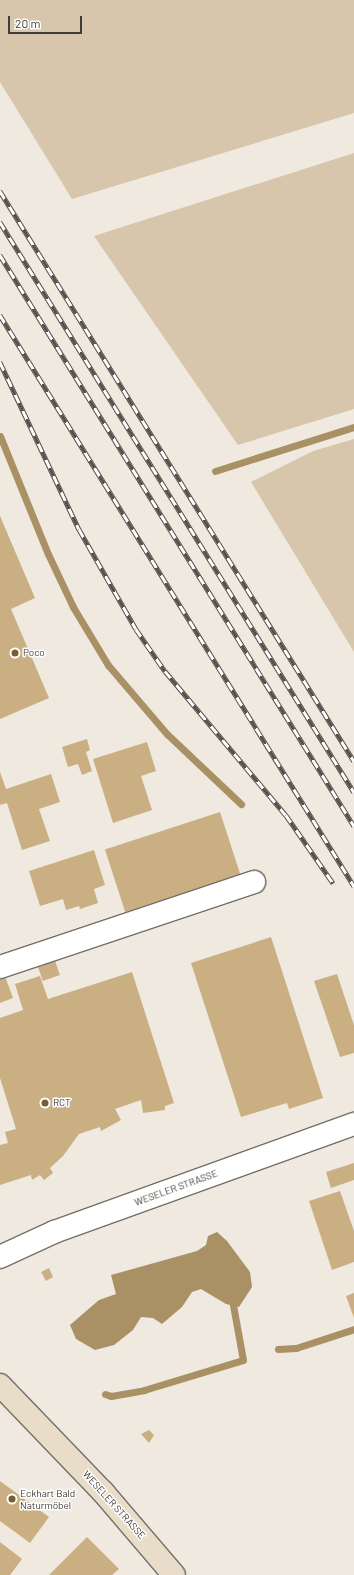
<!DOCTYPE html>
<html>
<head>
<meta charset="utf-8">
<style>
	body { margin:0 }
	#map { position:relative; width:354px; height:1575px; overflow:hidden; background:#efe9df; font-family:Barlow,sans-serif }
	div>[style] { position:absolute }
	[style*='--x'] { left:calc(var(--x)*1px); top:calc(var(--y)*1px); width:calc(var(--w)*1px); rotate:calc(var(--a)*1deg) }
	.green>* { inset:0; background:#d7c6ac }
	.water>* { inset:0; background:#aa9065 }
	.stream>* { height:7px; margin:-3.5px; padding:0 3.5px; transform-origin:3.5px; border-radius:3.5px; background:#aa9065 }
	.building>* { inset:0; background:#caaf83; transform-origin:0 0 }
	.roads { filter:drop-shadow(1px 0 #757067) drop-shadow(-1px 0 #757067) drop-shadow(0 1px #757067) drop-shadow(0 -1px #757067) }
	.minor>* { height:22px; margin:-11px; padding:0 11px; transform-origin:11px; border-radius:11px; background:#fff }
	.secondary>* { height:22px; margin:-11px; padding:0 11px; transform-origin:11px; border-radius:11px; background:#e9ddc9 }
	.rail>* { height:4.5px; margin-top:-2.25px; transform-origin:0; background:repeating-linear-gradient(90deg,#fff 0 9px,#54514d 0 18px); box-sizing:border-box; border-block:1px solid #54514d }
	.dots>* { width:11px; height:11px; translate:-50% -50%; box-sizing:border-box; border:2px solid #fff; border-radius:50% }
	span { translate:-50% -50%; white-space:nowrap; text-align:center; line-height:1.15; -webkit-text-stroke:3px #fff; paint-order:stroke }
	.poi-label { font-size:10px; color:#3f3d39 }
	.left { translate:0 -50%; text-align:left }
	.street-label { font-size:10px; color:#3f3d39 }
	.scale { position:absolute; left:8px; top:16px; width:74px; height:18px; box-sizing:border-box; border:2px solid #3f3d39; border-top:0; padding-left:5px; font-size:12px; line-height:14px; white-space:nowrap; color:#3f3d39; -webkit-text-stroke:3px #fff; paint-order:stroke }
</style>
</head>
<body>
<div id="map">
	<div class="green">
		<div style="clip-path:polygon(0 0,354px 0,354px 113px,72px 199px,0 82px)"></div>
		<div style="clip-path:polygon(354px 153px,354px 409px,238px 445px,94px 236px)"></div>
		<div style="clip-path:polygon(354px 439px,354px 652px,251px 482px,313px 451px)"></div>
	</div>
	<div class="water">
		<div style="clip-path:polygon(217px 1232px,227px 1241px,250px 1272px,252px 1287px,239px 1307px,226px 1304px,201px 1289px,192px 1292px,182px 1307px,162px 1324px,153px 1318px,141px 1317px,133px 1330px,114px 1345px,95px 1350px,76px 1339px,70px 1325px,99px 1300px,116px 1294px,111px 1275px,197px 1251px,206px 1245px,208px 1236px)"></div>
	</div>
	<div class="stream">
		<div style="--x:0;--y:436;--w:127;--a:67.9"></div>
		<div style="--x:48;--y:554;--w:59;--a:64.7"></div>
		<div style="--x:73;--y:607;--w:68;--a:58.9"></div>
		<div style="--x:108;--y:665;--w:91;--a:49.5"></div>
		<div style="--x:167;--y:734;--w:102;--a:43.4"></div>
		<div style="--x:215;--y:471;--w:146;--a:-17.6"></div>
		<div style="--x:278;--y:1349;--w:18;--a:-3"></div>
		<div style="--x:296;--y:1348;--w:61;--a:-18.1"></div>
		<div style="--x:105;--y:1394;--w:6;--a:18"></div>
		<div style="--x:111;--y:1396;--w:34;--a:-10"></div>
		<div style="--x:144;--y:1390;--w:103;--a:-16.9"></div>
		<div style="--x:243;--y:1360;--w:56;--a:-100.3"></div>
	</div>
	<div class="building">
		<div style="clip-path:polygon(0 516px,35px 598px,11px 609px,49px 698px,0 719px)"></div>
		<div style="clip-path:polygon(87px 739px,90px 750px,86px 752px,92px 771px,82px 775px,78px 764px,68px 767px,62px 747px)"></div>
		<div style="clip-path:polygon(147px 742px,156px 771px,141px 776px,152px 810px,113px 823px,93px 759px)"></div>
		<div style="clip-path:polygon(0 772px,6px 789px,51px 774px,60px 802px,39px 809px,50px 841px,22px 850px,7px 803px,0 805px)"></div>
		<div style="left:220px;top:812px;width:66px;height:121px;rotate:72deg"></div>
		<div style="clip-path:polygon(94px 850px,105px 885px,94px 889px,98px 903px,80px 909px,79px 906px,66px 910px,63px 899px,40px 906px,29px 871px)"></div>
		<div style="clip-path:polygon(271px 937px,323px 1098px,289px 1109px,287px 1103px,241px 1117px,191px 963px)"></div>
		<div style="left:54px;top:958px;width:18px;height:18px;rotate:71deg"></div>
		<div style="clip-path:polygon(132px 972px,174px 1103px,165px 1106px,165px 1110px,143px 1113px,141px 1100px,115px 1109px,121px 1120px,101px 1131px,100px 1127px,79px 1134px,63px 1156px,50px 1168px,53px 1173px,44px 1180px,40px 1175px,32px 1180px,31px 1175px,0 1185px,0 1145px,8px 1143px,5px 1132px,16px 1129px,0 1078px,0 1018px,23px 1010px,15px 984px,40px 976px,48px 999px)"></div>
		<div style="clip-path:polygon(337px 974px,354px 1025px,354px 1053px,340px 1057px,314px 981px)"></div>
		<div style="clip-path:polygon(5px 976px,13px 998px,0 1003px,0 978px)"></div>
		<div style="clip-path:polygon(354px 1163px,354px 1180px,331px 1188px,326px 1172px)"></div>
		<div style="clip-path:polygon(340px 1191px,354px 1231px,354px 1262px,332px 1270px,309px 1201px)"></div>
		<div style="clip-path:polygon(49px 1268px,53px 1277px,46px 1281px,41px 1272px)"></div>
		<div style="clip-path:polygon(354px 1293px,354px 1318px,346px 1296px)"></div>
		<div style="clip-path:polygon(149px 1430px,154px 1435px,149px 1443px,141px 1434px)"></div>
		<div style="clip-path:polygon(0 1481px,49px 1517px,30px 1543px,0 1521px)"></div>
		<div style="clip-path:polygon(87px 1537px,119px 1569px,112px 1575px,49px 1575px)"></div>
		<div style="clip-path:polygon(0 1542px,22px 1559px,10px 1575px,0 1575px)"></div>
	</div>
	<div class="roads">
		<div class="minor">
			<div style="--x:0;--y:967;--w:268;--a:-18.5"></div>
			<div style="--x:0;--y:1257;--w:60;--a:-24.8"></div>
			<div style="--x:54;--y:1232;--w:319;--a:-19.8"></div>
		</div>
		<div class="secondary">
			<div style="--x:0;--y:1385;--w:149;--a:46.1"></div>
			<div style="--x:103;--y:1492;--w:109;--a:49.5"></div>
		</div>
	</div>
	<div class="rail">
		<div style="--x:0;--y:191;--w:671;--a:58.16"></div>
		<div style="--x:0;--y:222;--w:671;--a:58.16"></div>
		<div style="--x:0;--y:255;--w:672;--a:58.2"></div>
		<div style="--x:0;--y:315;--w:672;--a:58.2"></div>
		<div style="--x:0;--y:362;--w:185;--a:64.7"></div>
		<div style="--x:79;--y:529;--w:115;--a:60.3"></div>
		<div style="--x:136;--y:629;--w:51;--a:55.4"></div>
		<div style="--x:165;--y:671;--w:188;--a:50"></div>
		<div style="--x:286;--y:815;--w:83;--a:55.3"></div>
	</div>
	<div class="dots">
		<div style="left:15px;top:653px;background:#775d2f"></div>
		<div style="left:45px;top:1103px;background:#775d2f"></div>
		<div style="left:12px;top:1499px;background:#775d2f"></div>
	</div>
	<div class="poi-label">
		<span class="left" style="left:23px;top:653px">Poco</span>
		<span class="left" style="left:53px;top:1103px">RCT</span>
		<span class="left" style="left:20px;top:1499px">Eckhart Bald<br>Naturmöbel</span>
	</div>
	<div class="street-label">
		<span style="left:176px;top:1188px;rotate:-20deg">WESELER STRASSE</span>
		<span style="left:114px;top:1505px;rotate:48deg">WESELER STRASSE</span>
	</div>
	<div class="scale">20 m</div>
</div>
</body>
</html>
